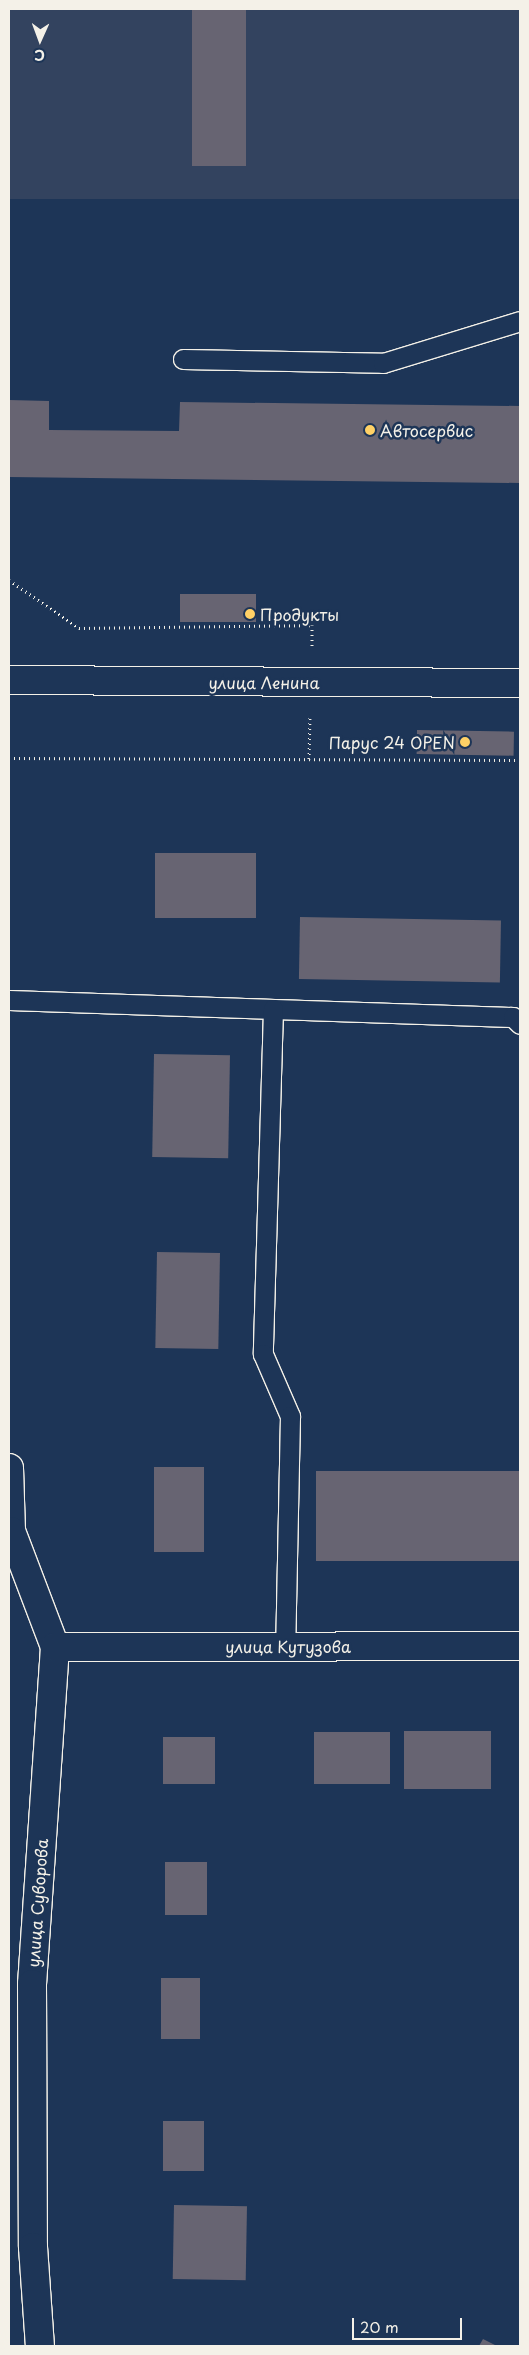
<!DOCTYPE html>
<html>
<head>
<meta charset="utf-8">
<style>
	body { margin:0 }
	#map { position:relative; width:529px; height:2355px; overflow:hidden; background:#1d3557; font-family:"Playpen Sans",sans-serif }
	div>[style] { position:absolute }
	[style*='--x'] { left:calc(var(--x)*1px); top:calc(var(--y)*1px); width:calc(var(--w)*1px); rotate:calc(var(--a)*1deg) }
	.built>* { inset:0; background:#33435f; transform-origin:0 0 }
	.building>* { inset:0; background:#676472; transform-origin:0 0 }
	.path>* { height:3px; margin-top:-1.5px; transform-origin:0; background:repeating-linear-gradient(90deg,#f4f1e8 0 1px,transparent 0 5px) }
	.roads { filter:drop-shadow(1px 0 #f4f1e8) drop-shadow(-1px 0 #f4f1e8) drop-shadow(0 1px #f4f1e8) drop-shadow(0 -1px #f4f1e8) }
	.service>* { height:19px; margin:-9.5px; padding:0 9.5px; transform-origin:9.5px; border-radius:9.5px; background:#1d3557 }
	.minor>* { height:28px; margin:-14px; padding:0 14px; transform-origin:14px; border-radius:14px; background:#1d3557 }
	.secondary>* { height:28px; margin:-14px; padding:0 14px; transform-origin:14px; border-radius:14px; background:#1d3557 }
	.dots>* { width:14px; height:14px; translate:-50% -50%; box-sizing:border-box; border:2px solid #1d3557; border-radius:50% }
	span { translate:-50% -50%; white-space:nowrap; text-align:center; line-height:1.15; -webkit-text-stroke:5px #1d3557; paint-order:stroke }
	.poi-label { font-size:16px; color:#f4f1e8 }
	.left { translate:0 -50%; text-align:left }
	.right { translate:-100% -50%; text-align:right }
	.street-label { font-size:16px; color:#f4f1e8 }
	.frame { position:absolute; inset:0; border:10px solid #f4f1e8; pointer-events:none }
	.north { position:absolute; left:15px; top:15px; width:50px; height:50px; -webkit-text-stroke:4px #1d3557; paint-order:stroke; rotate:182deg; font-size:14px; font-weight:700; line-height:20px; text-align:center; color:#f4f1e8 }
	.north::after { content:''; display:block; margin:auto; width:18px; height:22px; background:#f4f1e8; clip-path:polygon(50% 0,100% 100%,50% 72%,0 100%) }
	.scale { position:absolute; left:352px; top:2318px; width:110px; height:22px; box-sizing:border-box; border:2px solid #f4f1e8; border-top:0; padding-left:6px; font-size:15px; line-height:18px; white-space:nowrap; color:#f4f1e8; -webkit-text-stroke:4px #1d3557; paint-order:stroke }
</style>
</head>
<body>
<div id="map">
	<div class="built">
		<div style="left:9px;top:9px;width:511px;height:190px"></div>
	</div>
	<div class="building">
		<div style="left:192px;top:9px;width:54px;height:157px"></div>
		<div style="clip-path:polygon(9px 400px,49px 401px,49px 430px,179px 431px,180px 402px,520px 406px,520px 483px,9px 477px)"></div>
		<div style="left:180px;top:594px;width:76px;height:28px"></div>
		<div style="left:417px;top:730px;width:97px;height:24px;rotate:1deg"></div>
		<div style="left:256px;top:853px;width:65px;height:101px;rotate:90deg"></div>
		<div style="left:300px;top:917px;width:201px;height:62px;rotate:1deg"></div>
		<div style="left:154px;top:1054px;width:76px;height:103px;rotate:1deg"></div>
		<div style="left:157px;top:1252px;width:63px;height:96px;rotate:1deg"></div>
		<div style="left:154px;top:1467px;width:50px;height:85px"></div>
		<div style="left:520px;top:1471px;width:90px;height:204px;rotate:90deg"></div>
		<div style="left:491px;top:1731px;width:58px;height:87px;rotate:90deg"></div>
		<div style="left:390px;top:1732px;width:52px;height:76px;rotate:90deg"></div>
		<div style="left:163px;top:1737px;width:52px;height:47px"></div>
		<div style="left:165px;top:1862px;width:42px;height:53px"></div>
		<div style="left:161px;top:1978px;width:39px;height:61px"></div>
		<div style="left:163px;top:2121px;width:41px;height:50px"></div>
		<div style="left:174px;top:2205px;width:73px;height:74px;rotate:1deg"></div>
		<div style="clip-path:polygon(483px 2339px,497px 2346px,479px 2346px)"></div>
	</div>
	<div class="path">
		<div style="--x:9;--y:580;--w:85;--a:34.4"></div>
		<div style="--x:79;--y:628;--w:233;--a:-0.7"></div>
		<div style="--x:312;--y:625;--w:23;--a:90"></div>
		<div style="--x:9;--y:758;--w:511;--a:0.22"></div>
		<div style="--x:309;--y:759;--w:44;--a:-88.7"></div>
	</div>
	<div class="roads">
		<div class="service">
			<div style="--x:183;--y:359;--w:200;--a:1.1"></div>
			<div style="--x:383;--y:363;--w:143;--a:-17"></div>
			<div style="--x:9;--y:1000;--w:504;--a:1.93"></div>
			<div style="--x:513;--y:1017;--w:10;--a:45"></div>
			<div style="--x:273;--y:1009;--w:345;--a:91.7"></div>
			<div style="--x:263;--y:1354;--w:68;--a:66.5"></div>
			<div style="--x:290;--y:1416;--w:230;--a:91.2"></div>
		</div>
		<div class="minor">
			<div style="--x:9;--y:1468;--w:63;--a:88.2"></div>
			<div style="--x:11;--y:1531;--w:124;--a:69.2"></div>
			<div style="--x:55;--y:1647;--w:338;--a:93.9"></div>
			<div style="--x:32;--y:1984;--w:263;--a:89.8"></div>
			<div style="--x:33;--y:2247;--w:99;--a:86"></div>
			<div style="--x:55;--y:1647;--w:465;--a:-0.1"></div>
		</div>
		<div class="secondary">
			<div style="--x:9;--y:680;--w:511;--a:0.34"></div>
		</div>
	</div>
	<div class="dots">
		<div style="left:370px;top:430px;background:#ffd166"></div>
		<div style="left:250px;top:614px;background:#ffd166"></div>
		<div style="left:465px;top:742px;background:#ffd166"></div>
	</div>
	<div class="poi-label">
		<span class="left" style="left:380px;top:430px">Автосервис</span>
		<span class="left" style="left:260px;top:614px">Продукты</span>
		<span class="right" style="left:455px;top:742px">Парус 24 OPEN</span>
	</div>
	<div class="street-label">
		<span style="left:264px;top:682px">улица Ленина</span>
		<span style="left:288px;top:1646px">улица Кутузова</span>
		<span style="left:37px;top:1903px;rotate:-86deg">улица Суворова</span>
	</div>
	<div class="frame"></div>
	<div class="north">С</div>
	<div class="scale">20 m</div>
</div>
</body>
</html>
